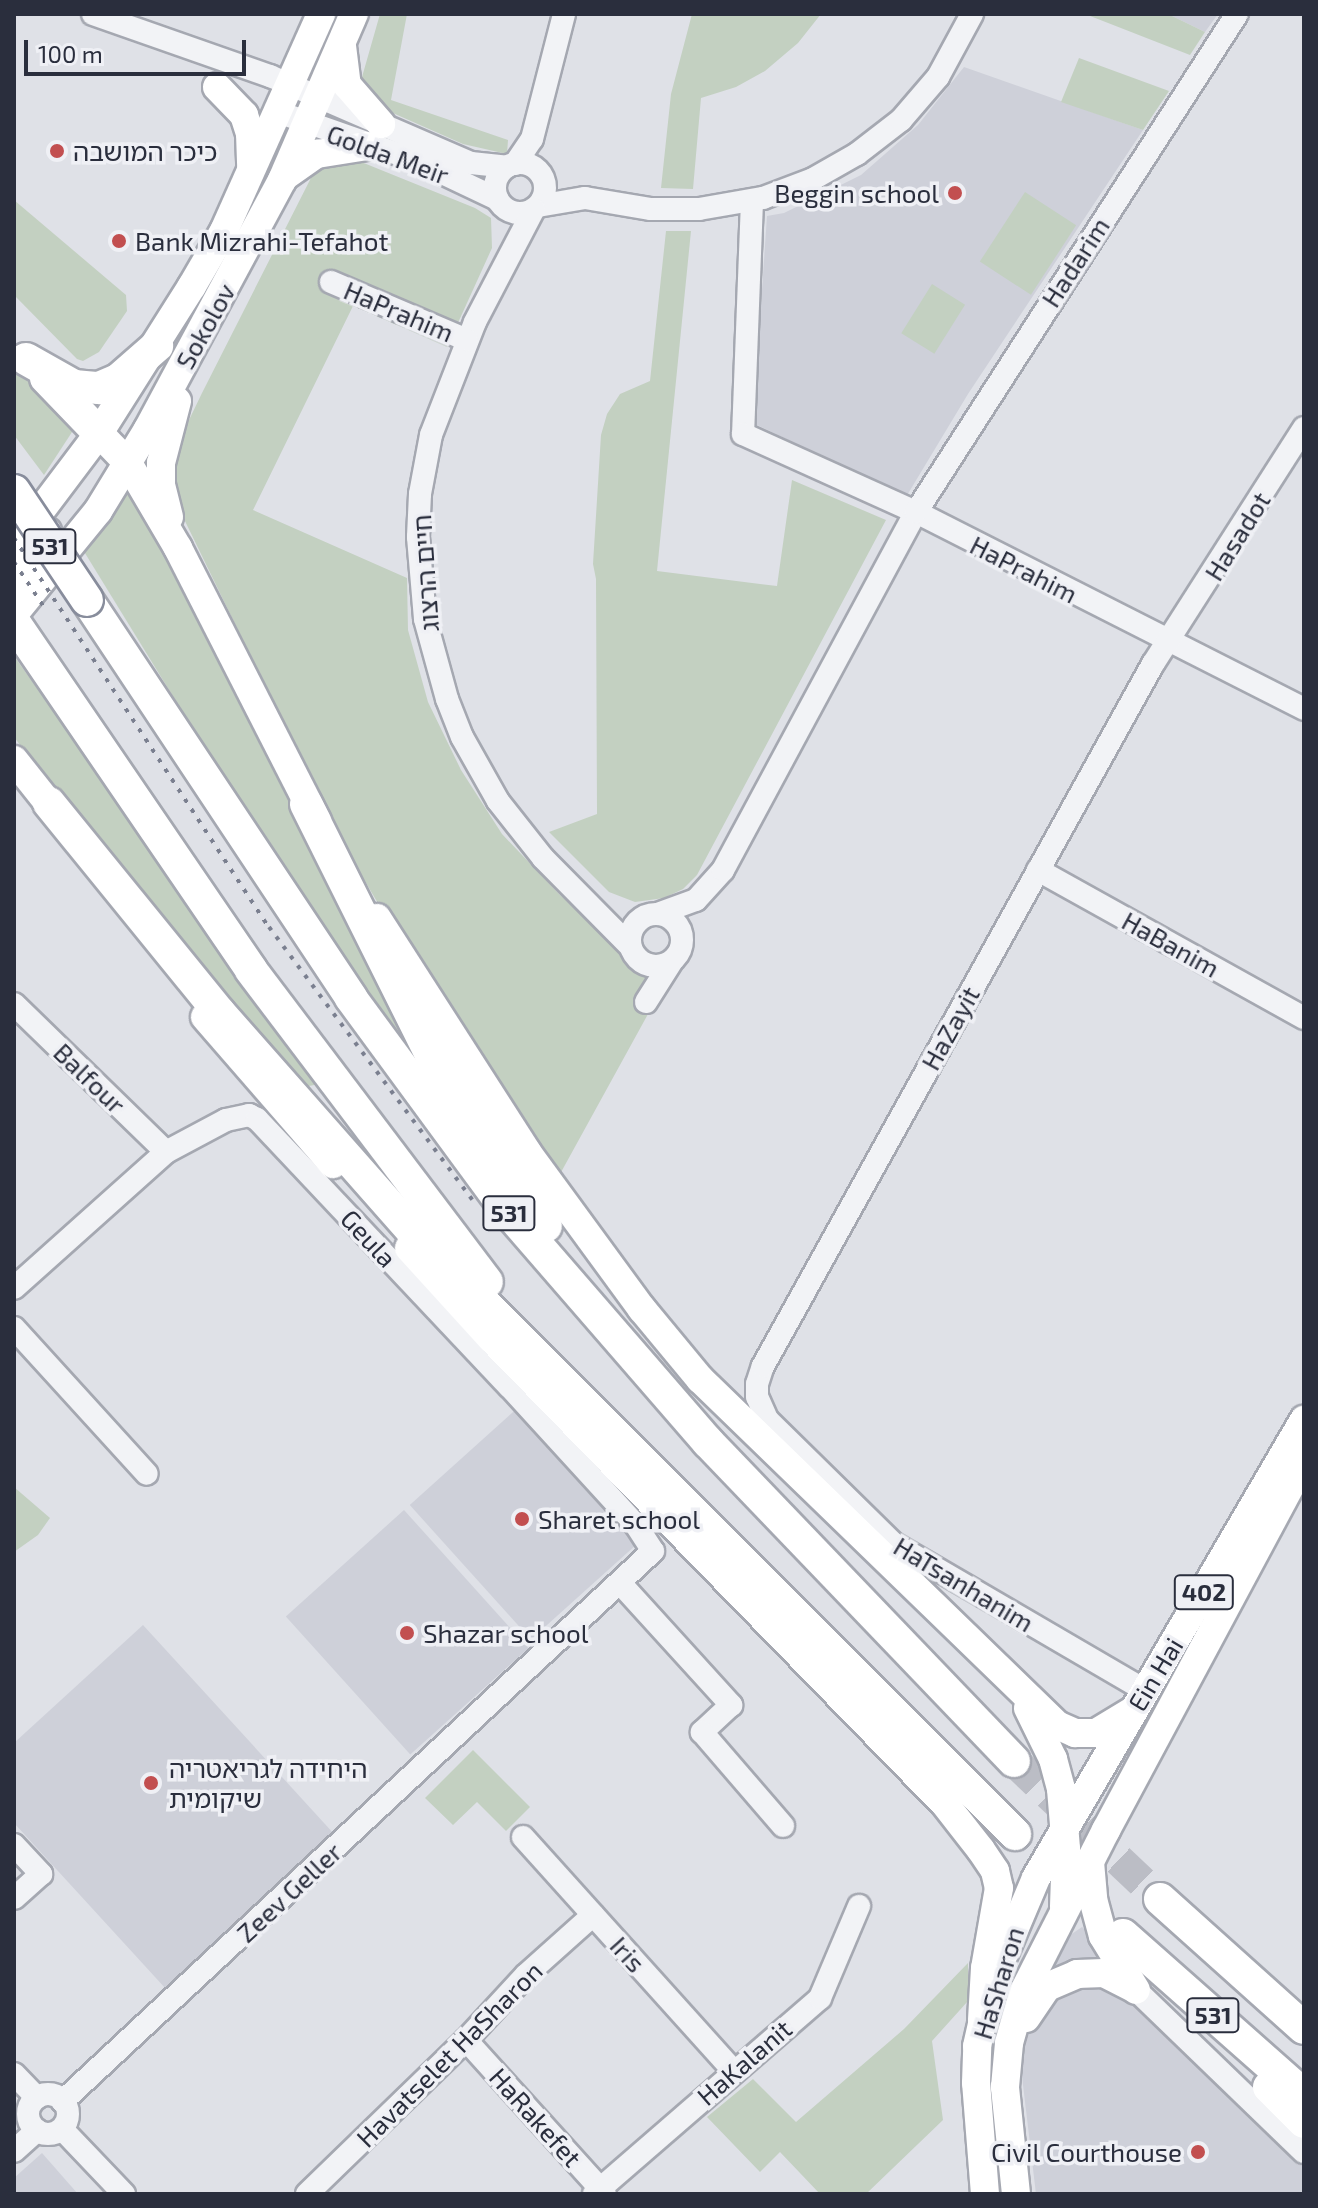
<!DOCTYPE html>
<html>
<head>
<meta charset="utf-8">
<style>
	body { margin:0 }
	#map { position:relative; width:1318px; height:2208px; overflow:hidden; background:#dfe1e7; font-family:"Exo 2","Noto Sans Hebrew",sans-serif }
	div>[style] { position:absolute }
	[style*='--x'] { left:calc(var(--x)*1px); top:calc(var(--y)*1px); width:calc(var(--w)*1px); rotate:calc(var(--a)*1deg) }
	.built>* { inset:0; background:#ced0d9; transform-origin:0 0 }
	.green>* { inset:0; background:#c3d0c1; transform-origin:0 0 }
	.highway-tunnel>* { height:32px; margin-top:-16px; transform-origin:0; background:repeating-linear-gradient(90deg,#bbbdc5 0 32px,transparent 0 48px) }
	.roads { filter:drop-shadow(2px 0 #a5a8b1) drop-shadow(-2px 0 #a5a8b1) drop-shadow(0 2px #a5a8b1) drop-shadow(0 -2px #a5a8b1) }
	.minor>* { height:22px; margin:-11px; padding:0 11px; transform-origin:11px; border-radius:11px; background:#f2f3f6 }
	.minor>.ring { margin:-11px; padding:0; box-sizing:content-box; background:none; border:22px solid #f2f3f6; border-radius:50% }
	.major>* { height:28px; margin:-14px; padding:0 14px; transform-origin:14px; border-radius:14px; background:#fff }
	.highway>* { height:32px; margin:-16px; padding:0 16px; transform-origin:16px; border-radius:16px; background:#fff }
	.rail>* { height:4px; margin-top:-2px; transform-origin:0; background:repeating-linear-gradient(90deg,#7a7f8f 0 4px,transparent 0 12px) }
	.bridges { filter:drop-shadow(2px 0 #888d9c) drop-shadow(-2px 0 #888d9c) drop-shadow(0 2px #888d9c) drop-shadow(0 -2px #888d9c) }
	.highway-bridge>* { height:32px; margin:-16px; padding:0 16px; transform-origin:16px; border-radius:16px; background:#fff }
	.dots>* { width:22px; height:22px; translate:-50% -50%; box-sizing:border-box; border:4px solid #eff0f5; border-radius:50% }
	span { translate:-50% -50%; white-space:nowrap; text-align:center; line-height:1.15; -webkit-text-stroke:7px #eff0f5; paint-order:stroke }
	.shield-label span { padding:2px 6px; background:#eff0f5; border:2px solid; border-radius:6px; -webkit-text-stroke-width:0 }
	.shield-label { font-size:24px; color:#2a2e3d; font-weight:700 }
	.poi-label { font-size:26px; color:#2a2e3d }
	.left { translate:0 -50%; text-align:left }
	.right { translate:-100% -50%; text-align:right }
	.street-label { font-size:26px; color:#2a2e3d }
	.frame { position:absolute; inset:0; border:16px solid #2a2e3d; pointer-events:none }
	.scale { position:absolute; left:24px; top:40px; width:222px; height:36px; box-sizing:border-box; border:4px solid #2a2e3d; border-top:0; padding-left:10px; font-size:24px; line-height:28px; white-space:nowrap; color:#2a2e3d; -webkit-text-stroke:6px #eff0f5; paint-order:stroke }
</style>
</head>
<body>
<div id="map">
	<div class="built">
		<div style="clip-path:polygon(1168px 14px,1218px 14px,1205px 32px)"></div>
		<div style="clip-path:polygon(964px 67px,1143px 130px,968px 394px,906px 497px,753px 423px,767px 216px,784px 213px,861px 175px,918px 125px)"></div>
		<div style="left:522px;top:1404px;width:181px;height:151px;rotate:48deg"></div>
		<div style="left:404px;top:1510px;width:186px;height:159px;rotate:48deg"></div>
		<div style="clip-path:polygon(143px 1625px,335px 1835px,166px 1989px,14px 1823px,14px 1743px)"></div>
		<div style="clip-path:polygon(1082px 1927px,1304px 2132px,1304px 2194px,1036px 2194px,1016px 2026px,1057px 1944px)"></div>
		<div style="clip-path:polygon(42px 2153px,78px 2194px,14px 2194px,14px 2178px)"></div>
	</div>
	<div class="green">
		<div style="clip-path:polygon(380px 14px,407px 14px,391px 100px,508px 140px,507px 154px,463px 144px,386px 110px,365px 93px,362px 77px)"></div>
		<div style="clip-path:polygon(692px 14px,821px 14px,798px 43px,765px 71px,736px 87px,701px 98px,693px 189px,661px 188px,671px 94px)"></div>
		<div style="clip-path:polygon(1085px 14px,1168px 14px,1205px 32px,1190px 55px)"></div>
		<div style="clip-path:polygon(1079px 58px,1169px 91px,1143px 130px,1061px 102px)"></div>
		<div style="clip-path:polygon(339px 153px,475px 208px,491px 218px,492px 248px,447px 347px,353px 306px,253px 510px,407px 578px,408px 630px,428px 702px,461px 770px,502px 834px,560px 895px,645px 967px,675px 965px,554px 1185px,470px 1061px,334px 828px,184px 519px,172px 481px,176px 447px,202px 393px,316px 168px)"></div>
		<div style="left:1025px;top:192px;width:61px;height:83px;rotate:33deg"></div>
		<div style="clip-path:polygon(14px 200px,126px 295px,127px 311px,99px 352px,83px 361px,77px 359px,14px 295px)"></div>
		<div style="clip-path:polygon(666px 231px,691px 231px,657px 571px,777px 586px,792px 480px,886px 520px,697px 875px,683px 889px,664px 898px,635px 902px,609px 892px,549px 832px,597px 814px,596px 579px,593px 564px,601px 435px,607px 414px,620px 394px,650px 381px)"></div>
		<div style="left:932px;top:284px;width:39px;height:58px;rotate:32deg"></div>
		<div style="clip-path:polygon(14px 367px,74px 429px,44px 475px,14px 435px)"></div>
		<div style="clip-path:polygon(124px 482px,169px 547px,436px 1082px,425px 1086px,263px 843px,80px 545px)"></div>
		<div style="clip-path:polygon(14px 656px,320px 1084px,303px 1087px,162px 931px,14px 737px)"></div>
		<div style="clip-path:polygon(14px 1487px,50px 1518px,38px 1535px,14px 1552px)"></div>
		<div style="clip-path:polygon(473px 1750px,530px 1807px,506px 1831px,477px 1802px,453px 1825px,425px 1798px)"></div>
		<div style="clip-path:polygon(968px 1963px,968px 2001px,932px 2041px,943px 2120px,866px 2194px,820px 2194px,780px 2152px,760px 2172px,707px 2117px,753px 2079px,796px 2122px,904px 2029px)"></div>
	</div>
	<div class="highway-tunnel">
		<div style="--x:1014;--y:1761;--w:201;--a:43.4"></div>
	</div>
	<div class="roads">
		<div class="minor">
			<div style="--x:93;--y:14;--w:188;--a:19.3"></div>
			<div style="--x:270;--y:76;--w:219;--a:23.4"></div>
			<div style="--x:471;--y:163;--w:36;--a:6"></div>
			<div style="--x:278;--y:112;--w:145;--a:19.3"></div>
			<div style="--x:415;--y:160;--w:91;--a:25.4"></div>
			<div class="ring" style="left:495px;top:163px;width:28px;height:28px"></div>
			<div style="--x:515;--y:164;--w:30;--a:-56"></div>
			<div style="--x:532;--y:139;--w:129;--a:-75.6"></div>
			<div style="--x:752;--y:201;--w:233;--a:92.2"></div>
			<div style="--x:743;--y:434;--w:190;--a:24.3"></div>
			<div style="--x:916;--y:512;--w:435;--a:26.9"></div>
			<div style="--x:538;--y:206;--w:48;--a:-9.7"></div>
			<div style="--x:585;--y:198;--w:67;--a:9.5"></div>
			<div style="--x:651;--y:209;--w:48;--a:0"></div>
			<div style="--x:699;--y:209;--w:65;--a:-9.8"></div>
			<div style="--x:763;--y:198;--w:53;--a:-20.8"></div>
			<div style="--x:813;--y:179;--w:51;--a:-29.6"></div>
			<div style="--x:857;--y:154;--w:56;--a:-37.7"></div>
			<div style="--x:901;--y:120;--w:57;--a:-49.3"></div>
			<div style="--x:938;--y:77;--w:72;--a:-61.6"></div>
			<div style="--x:534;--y:209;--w:127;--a:117.6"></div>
			<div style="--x:475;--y:322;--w:121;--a:111.3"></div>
			<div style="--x:431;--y:435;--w:60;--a:100.6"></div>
			<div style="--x:420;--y:494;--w:43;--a:92.7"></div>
			<div style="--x:418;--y:537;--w:82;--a:85.1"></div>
			<div style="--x:425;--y:619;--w:83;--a:74.6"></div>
			<div style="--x:447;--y:699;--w:41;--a:68.5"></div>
			<div style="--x:462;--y:737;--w:73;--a:60.6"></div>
			<div style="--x:498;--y:801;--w:73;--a:51.7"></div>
			<div style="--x:543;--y:858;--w:124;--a:45.3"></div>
			<div style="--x:331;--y:282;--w:148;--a:23.1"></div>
			<div style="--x:1038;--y:870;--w:304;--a:29.1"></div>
			<div style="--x:660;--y:913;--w:38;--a:-20"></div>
			<div style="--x:696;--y:900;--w:40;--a:-48"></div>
			<div style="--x:723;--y:870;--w:407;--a:-61.7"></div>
			<div style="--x:916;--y:512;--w:592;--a:-57.2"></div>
			<div class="ring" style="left:630px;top:914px;width:30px;height:30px"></div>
			<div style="--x:646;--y:1002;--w:49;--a:-57.6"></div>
			<div style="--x:14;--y:1004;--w:212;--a:44.2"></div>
			<div style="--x:14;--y:1288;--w:204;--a:-41.8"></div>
			<div style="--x:166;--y:1152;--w:68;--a:-28.1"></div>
			<div style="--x:226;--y:1120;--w:24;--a:-12"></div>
			<div style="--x:249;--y:1115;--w:9;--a:27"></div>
			<div style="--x:257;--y:1119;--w:367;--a:46.7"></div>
			<div style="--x:509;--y:1386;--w:188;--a:47.6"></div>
			<div style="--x:636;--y:1525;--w:31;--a:57"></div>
			<div style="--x:653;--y:1551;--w:807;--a:137.01"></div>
			<div style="--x:14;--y:1328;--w:197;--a:47.7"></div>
			<div style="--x:621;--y:1584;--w:164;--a:47.7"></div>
			<div style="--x:731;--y:1705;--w:40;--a:137"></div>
			<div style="--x:702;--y:1732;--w:124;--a:49.2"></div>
			<div style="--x:1146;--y:1691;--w:292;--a:-149.7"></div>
			<div style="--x:894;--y:1544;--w:178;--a:-135.5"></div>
			<div style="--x:767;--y:1419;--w:24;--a:-114"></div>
			<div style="--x:757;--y:1397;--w:13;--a:-90"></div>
			<div style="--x:757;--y:1384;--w:19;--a:-72"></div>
			<div style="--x:763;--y:1366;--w:803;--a:-60.95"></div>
			<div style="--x:1153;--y:664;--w:280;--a:-57.4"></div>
			<div style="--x:523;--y:1837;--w:314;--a:48"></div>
			<div style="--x:14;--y:1845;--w:40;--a:47"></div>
			<div style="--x:41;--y:1874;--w:36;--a:138"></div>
			<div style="--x:1136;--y:1990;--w:233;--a:44"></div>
			<div style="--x:466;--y:2040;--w:207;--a:47.9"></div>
			<div style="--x:14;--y:2074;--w:33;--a:46"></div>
			<div class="ring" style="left:28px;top:2094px;width:18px;height:18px"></div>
			<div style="--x:62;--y:2129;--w:90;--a:46.4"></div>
			<div style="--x:14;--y:2151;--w:31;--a:-42"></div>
			<div style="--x:307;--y:2194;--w:221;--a:-44.1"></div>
			<div style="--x:466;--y:2040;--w:88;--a:-47.3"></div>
			<div style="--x:526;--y:1975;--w:90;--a:-41.8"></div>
			<div style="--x:594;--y:2194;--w:299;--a:-40.9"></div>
			<div style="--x:820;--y:1998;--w:100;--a:-67"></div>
		</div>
		<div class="major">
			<div style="--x:342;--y:46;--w:39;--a:83"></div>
			<div style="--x:347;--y:85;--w:52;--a:48.9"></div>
			<div style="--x:217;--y:87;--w:39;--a:46"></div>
			<div style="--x:244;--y:115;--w:19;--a:72"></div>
			<div style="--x:250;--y:133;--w:33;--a:88"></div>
			<div style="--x:285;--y:176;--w:39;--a:-35"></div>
			<div style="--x:317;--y:154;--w:51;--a:-9.1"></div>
			<div style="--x:99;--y:433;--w:42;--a:46"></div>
			<div style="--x:128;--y:463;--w:99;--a:59.5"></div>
			<div style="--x:178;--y:548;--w:306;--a:63"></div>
			<div style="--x:169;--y:517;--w:32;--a:-104"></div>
			<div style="--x:161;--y:486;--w:23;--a:-90"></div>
			<div style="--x:161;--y:463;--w:64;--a:-75.5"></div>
			<div style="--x:14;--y:546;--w:141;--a:-53"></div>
			<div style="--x:99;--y:433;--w:174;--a:-57.7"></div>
			<div style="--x:192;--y:286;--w:64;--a:-59.8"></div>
			<div style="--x:224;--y:231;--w:238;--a:-65.9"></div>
			<div style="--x:14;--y:578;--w:57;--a:-54.3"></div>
			<div style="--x:14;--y:614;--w:133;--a:-50.8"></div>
			<div style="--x:98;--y:511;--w:96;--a:-58.6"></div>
			<div style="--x:148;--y:429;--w:283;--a:-61.7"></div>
			<div style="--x:282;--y:180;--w:181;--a:-66.6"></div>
			<div style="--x:14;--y:760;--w:75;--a:51.5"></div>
			<div style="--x:377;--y:918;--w:278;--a:57.3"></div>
			<div style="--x:527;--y:1152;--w:195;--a:53.8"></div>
			<div style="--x:642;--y:1309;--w:91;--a:50.4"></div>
			<div style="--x:700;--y:1379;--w:497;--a:44.1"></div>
			<div style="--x:1057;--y:1725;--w:20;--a:24"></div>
			<div style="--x:1075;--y:1733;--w:21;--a:0"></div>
			<div style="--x:1096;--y:1733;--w:44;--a:-31.2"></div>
			<div style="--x:205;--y:1017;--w:195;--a:49"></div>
			<div style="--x:409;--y:1248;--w:122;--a:47.7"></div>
			<div style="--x:491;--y:1338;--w:651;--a:45.75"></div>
			<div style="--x:945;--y:1804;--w:58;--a:52"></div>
			<div style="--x:981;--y:1850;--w:25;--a:56"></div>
			<div style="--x:995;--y:1871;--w:17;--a:77"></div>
			<div style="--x:999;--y:1888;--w:81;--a:99.9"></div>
			<div style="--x:985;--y:1968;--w:52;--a:93.3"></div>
			<div style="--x:1028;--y:1708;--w:57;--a:63.9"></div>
			<div style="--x:1053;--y:1759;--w:31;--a:75"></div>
			<div style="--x:1061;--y:1789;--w:60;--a:85.2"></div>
			<div style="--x:1066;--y:1849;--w:58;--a:92"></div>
			<div style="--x:1090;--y:1862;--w:37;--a:85"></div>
			<div style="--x:1093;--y:1899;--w:38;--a:75"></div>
			<div style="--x:1103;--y:1936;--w:63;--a:58.6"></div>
			<div style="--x:1000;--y:1963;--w:92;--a:-67"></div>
			<div style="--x:1036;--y:1878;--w:531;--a:-59.67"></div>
			<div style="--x:1026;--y:2018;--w:37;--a:-56"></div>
			<div style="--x:1047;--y:1987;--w:33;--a:-23"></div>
			<div style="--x:1077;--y:1974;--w:27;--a:-2"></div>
			<div style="--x:1104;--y:1973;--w:33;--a:27"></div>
			<div style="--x:985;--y:2194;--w:111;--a:-94.6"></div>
			<div style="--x:976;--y:2083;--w:37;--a:-88"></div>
			<div style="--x:977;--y:2046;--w:45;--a:-77.2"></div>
			<div style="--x:1016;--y:2194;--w:108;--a:-95.9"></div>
			<div style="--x:1005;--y:2087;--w:44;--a:-84.8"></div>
			<div style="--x:1009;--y:2043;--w:52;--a:-74.4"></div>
			<div style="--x:1023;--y:1993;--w:183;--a:-63"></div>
			<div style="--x:1106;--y:1830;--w:419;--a:-61.8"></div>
		</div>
		<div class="highway">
			<div style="--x:26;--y:359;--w:55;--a:29.4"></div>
			<div style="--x:74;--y:386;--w:25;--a:5"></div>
			<div style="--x:99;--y:388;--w:21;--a:-23"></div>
			<div style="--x:118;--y:380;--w:52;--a:-41.1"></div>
			<div style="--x:46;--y:378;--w:76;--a:46.1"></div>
			<div style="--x:87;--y:600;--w:478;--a:56.4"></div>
			<div style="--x:351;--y:998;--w:262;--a:53.7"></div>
			<div style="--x:506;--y:1209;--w:308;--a:49.1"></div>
			<div style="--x:708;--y:1442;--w:442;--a:46.2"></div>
			<div style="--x:14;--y:622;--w:421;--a:55.7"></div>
			<div style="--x:251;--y:970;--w:391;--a:52.9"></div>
			<div style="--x:49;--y:803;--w:269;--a:50.9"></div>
			<div style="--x:219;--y:1012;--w:292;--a:48.6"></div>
			<div style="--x:412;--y:1231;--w:853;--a:45"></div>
			<div style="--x:306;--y:804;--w:280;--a:63.5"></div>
			<div style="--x:431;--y:1055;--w:206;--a:56.1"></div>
			<div style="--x:1160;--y:1899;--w:193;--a:41.9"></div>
			<div style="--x:1123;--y:1935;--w:242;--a:41.5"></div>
			<div style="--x:1269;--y:2087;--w:49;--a:45"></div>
		</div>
	</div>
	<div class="rail">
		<div style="--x:14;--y:538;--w:465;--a:56.8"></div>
		<div style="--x:269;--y:927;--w:348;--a:53.3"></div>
		<div style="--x:14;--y:562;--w:58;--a:56.3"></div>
	</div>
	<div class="bridges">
		<div class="highway-bridge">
			<div style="--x:14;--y:491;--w:131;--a:56.2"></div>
		</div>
	</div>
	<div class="dots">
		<div style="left:57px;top:151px;background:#c24f50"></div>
		<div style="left:955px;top:193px;background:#c24f50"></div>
		<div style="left:119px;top:241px;background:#c24f50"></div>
		<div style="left:522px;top:1519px;background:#c24f50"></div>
		<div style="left:407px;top:1633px;background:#c24f50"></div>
		<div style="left:151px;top:1783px;background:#c24f50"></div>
		<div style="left:1198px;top:2152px;background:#c24f50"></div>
	</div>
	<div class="shield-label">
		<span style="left:50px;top:546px">531</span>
		<span style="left:509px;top:1213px">531</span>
		<span style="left:1204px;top:1592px">402</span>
		<span style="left:1213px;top:2015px">531</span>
	</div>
	<div class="poi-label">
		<span class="left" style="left:73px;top:151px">כיכר המושבה</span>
		<span class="right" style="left:939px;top:193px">Beggin school</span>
		<span class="left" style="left:135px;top:241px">Bank Mizrahi-Tefahot</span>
		<span class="left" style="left:538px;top:1519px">Sharet school</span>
		<span class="left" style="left:423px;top:1633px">Shazar school</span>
		<span class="left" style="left:169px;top:1783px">היחידה לגריאטריה<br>שיקומית</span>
		<span class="right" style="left:1182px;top:2152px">Civil Courthouse</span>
	</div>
	<div class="street-label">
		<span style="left:388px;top:154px;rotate:20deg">Golda Meir</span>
		<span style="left:1075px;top:262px;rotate:-57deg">Hadarim</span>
		<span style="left:399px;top:311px;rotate:23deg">HaPrahim</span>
		<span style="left:205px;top:326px;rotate:-61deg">Sokolov</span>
		<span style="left:1237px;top:536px;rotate:-58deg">Hasadot</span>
		<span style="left:1024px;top:569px;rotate:27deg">HaPrahim</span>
		<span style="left:425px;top:573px;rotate:-94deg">חיים הרצוג</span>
		<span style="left:1171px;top:944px;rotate:29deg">HaBanim</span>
		<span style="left:950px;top:1028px;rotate:-61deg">HaZayit</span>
		<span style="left:90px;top:1078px;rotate:44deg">Balfour</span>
		<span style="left:369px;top:1238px;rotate:47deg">Geula</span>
		<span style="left:964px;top:1584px;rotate:31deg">HaTsanhanim</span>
		<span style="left:1155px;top:1674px;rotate:-59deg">Ein Hai</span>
		<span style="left:289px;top:1892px;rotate:-43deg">Zeev Geller</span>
		<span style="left:628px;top:1954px;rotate:48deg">Iris</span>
		<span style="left:998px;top:1983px;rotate:-73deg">HaSharon</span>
		<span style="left:449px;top:2054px;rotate:-45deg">Havatselet HaSharon</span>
		<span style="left:744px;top:2062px;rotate:-41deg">HaKalanit</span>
		<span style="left:536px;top:2117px;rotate:48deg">HaRakefet</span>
	</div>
	<div class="frame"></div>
	<div class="scale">100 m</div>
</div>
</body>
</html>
